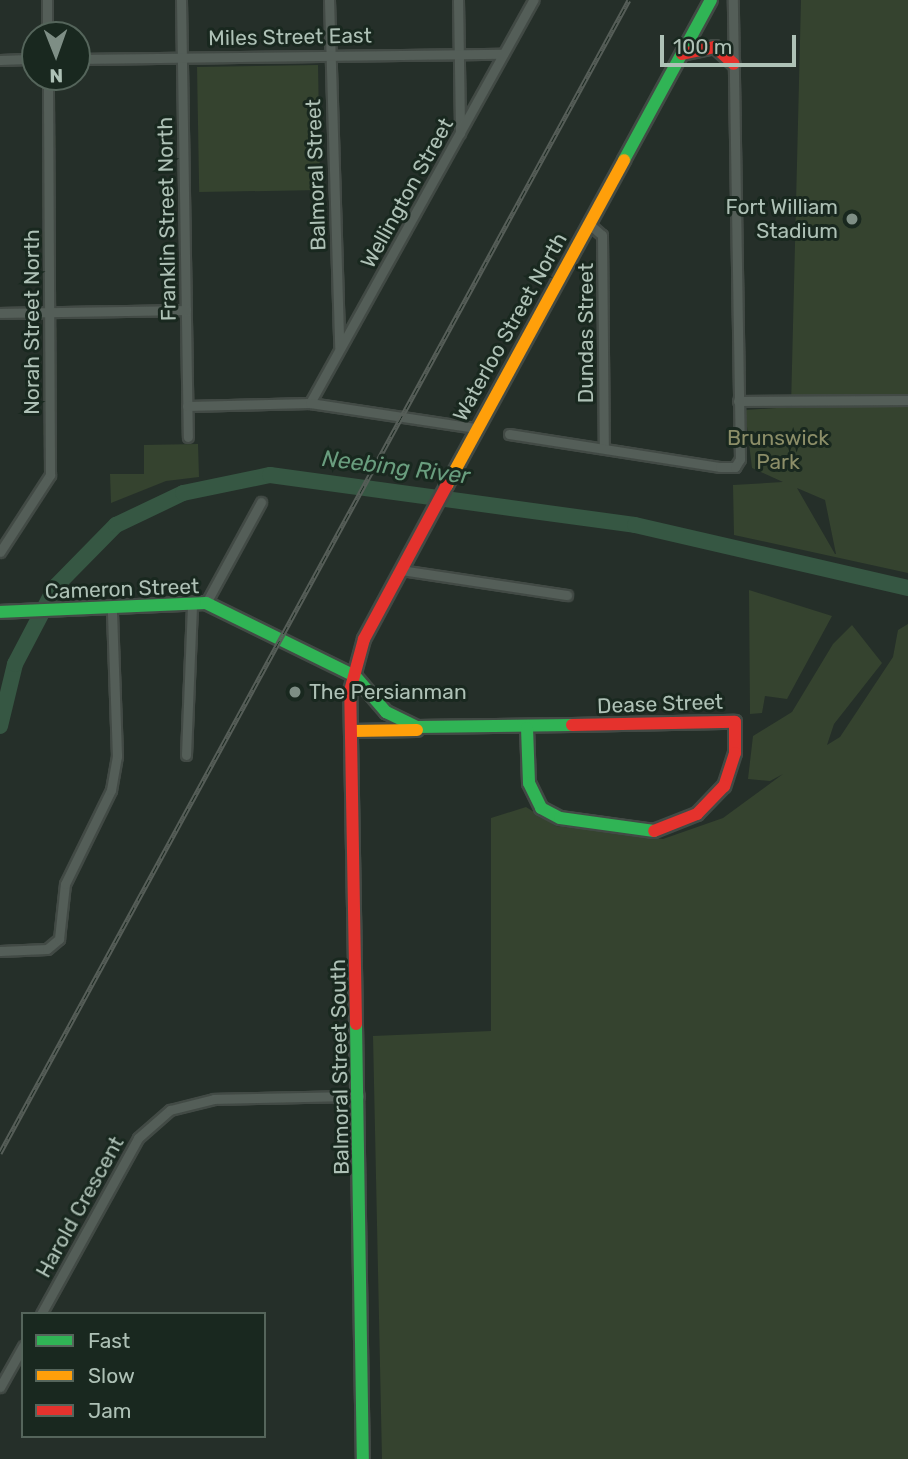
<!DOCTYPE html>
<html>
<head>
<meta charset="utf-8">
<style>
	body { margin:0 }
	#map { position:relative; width:908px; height:1459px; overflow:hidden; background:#252f29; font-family:Rubik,sans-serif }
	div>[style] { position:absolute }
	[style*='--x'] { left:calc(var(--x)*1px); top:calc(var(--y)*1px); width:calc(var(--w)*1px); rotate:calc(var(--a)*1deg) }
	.green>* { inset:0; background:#35432f; transform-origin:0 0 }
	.river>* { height:16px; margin:-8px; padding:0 8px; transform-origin:8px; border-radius:8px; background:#365743 }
	.roads { filter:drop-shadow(2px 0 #424a45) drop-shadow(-2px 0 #424a45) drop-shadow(0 2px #424a45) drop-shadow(0 -2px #424a45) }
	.street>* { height:9px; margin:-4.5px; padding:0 4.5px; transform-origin:4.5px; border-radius:4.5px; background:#545e58 }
	.fast>* { height:12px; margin:-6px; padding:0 6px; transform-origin:6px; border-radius:6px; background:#30b455 }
	.slow>* { height:12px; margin:-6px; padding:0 6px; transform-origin:6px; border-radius:6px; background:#ff9f0a }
	.jam>* { height:12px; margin:-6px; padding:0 6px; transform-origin:6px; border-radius:6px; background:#e5322d }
	.rail>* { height:5px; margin-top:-2.5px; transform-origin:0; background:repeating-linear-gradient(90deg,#19281f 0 8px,#565e58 0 16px); box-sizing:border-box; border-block:2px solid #565e58 }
	.dots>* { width:19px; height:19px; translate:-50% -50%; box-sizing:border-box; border:4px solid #19281f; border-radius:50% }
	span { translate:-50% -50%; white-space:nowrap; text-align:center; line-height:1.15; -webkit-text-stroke:6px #19281f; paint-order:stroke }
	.street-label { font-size:21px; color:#aec1b6 }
	.poi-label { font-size:21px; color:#aec1b6 }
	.right { translate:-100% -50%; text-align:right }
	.left { translate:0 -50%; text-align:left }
	.park-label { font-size:21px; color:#8c8e68 }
	.water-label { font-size:23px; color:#699d7e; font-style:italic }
	.legend { position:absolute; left:21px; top:1312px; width:245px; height:126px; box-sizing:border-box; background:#19281f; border:2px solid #55655b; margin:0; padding:9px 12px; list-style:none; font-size:21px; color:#aec1b6 }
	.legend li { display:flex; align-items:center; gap:14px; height:35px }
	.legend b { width:35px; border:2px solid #55655b }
	.north { position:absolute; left:21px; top:21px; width:70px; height:70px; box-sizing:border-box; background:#19281f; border:2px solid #55655b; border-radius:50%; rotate:179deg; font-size:19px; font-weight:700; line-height:28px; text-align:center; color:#aec1b6 }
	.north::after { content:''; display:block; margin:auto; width:24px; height:32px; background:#7e8e85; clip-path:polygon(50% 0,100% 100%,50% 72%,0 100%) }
	.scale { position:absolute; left:660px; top:35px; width:136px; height:32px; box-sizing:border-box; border:4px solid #aec1b6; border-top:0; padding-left:9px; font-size:21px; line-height:24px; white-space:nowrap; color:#aec1b6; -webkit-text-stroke:5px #19281f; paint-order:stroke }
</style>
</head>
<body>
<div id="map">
	<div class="green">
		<div style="clip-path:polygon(evenodd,801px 0,908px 0,908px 573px,734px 535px,733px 485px,783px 482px,752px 468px,745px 410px,791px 407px,801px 0,797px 488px,825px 500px,836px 554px,835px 554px,797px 488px)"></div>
		<div style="left:318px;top:65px;width:125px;height:121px;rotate:89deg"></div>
		<div style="clip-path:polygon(198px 444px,199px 477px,166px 481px,111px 503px,110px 474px,144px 474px,144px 445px)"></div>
		<div style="clip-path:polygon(749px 590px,832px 616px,787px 699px,765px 696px,762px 713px,750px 714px)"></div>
		<div style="clip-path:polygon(908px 624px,908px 1459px,382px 1459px,373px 1036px,491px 1031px,491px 818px,526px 807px,556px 826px,663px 839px,723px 818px,783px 774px,770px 781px,748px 779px,753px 736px,792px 712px,833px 644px,852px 625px,882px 663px,834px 724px,827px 745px,840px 737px,893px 657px,898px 630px)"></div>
	</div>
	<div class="river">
		<div style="--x:0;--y:726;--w:64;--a:-76.4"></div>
		<div style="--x:15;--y:664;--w:88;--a:-62.3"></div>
		<div style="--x:56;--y:586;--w:86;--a:-45.5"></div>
		<div style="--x:116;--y:525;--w:74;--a:-25.5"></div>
		<div style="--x:183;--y:493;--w:89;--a:-11.7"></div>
		<div style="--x:270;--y:475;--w:368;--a:7.8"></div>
		<div style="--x:635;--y:525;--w:280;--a:13"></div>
	</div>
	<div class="roads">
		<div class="street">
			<div style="--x:47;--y:0;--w:35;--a:90"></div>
			<div style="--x:181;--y:0;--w:437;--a:89.1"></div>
			<div style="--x:329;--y:0;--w:347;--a:88.3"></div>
			<div style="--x:458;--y:0;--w:133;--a:89.1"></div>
			<div style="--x:77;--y:59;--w:426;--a:-0.7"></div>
			<div style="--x:0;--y:60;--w:35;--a:-2"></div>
			<div style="--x:588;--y:223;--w:18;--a:41"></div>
			<div style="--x:602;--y:235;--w:213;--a:89.5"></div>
			<div style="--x:0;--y:313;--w:186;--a:-0.9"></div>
			<div style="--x:738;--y:401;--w:170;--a:-0.3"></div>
			<div style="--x:310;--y:403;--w:461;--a:-61"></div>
			<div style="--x:187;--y:406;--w:123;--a:-1.4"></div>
			<div style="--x:310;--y:403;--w:168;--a:8.6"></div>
			<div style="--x:509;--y:434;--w:214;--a:8.9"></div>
			<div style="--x:720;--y:467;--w:15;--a:0"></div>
			<div style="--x:735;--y:467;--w:9;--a:-58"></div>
			<div style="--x:740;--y:459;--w:459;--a:-90.9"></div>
			<div style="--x:0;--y:552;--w:92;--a:-57"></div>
			<div style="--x:50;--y:475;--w:398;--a:-90.3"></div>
			<div style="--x:401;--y:570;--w:168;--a:8.6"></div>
			<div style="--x:206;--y:603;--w:115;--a:-61.4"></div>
			<div style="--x:186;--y:755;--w:147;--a:-87.7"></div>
			<div style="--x:0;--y:951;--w:47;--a:-2.4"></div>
			<div style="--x:47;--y:949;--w:16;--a:-40"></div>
			<div style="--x:59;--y:939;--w:55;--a:-83.8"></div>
			<div style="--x:65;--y:884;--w:105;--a:-63.9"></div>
			<div style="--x:111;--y:790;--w:35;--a:-80"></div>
			<div style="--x:117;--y:756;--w:145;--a:-92"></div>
			<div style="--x:41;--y:1314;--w:201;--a:-61.1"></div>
			<div style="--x:138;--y:1138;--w:43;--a:-41.2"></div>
			<div style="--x:170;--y:1110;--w:45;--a:-14"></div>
			<div style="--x:214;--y:1099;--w:145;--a:-1.2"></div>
			<div style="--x:0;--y:1387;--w:47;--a:-60.7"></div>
		</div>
		<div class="fast">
			<div style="--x:624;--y:160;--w:182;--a:-61.5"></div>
			<div style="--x:0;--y:612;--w:206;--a:-2.5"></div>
			<div style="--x:206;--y:603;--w:166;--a:26.1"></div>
			<div style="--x:355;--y:676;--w:48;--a:49.3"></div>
			<div style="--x:386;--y:712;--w:34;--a:26"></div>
			<div style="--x:417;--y:727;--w:155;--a:-0.7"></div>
			<div style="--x:527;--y:728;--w:55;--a:87.9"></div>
			<div style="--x:529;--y:783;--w:28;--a:64"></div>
			<div style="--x:541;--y:808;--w:21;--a:28"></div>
			<div style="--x:560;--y:818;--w:95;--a:7.9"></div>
			<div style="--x:356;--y:1024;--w:435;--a:89.1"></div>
		</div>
		<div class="slow">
			<div style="--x:447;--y:485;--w:370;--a:-61.4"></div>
			<div style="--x:351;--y:731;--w:66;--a:-0.9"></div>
		</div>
		<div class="jam">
			<div style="--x:682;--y:54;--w:34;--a:-12"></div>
			<div style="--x:715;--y:47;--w:25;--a:42"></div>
			<div style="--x:572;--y:725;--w:163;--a:-1.1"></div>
			<div style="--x:735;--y:722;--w:31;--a:90"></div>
			<div style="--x:735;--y:753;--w:35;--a:108"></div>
			<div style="--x:724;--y:786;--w:39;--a:134"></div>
			<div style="--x:697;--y:814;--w:46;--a:158.4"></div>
			<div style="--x:356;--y:1024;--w:333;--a:-91"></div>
			<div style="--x:350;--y:691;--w:54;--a:-74.9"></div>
			<div style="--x:364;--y:639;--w:175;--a:-61.7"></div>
		</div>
	</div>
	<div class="rail">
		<div style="--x:0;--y:1153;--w:1313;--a:-61.39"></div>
	</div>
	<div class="dots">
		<div style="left:852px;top:219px;background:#7e8e85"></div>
		<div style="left:295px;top:692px;background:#7e8e85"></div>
	</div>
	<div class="street-label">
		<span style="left:290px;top:37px;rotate:-1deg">Miles Street East</span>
		<span style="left:316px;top:175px;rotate:-92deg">Balmoral Street</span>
		<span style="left:407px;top:193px;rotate:-61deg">Wellington Street</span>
		<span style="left:167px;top:219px;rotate:-91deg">Franklin Street North</span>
		<span style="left:32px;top:322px;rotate:-90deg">Norah Street North</span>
		<span style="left:510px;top:327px;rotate:-61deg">Waterloo Street North</span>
		<span style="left:586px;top:333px;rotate:-90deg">Dundas Street</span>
		<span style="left:122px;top:589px;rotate:-2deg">Cameron Street</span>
		<span style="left:660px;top:704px;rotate:-2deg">Dease Street</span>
		<span style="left:340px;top:1067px;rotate:-91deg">Balmoral Street South</span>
		<span style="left:80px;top:1207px;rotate:-61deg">Harold Crescent</span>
	</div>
	<div class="poi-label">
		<span class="right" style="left:838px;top:219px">Fort William<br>Stadium</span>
		<span class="left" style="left:309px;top:692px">The Persianman</span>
	</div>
	<div class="park-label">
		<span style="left:778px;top:450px">Brunswick<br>Park</span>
	</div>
	<div class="water-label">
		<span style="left:396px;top:467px;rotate:7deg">Neebing River</span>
	</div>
	<ul class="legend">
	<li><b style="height:9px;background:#30b455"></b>Fast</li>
	<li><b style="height:9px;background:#ff9f0a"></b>Slow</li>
	<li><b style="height:9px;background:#e5322d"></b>Jam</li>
	</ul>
	<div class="north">N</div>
	<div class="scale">100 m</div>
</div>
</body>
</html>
